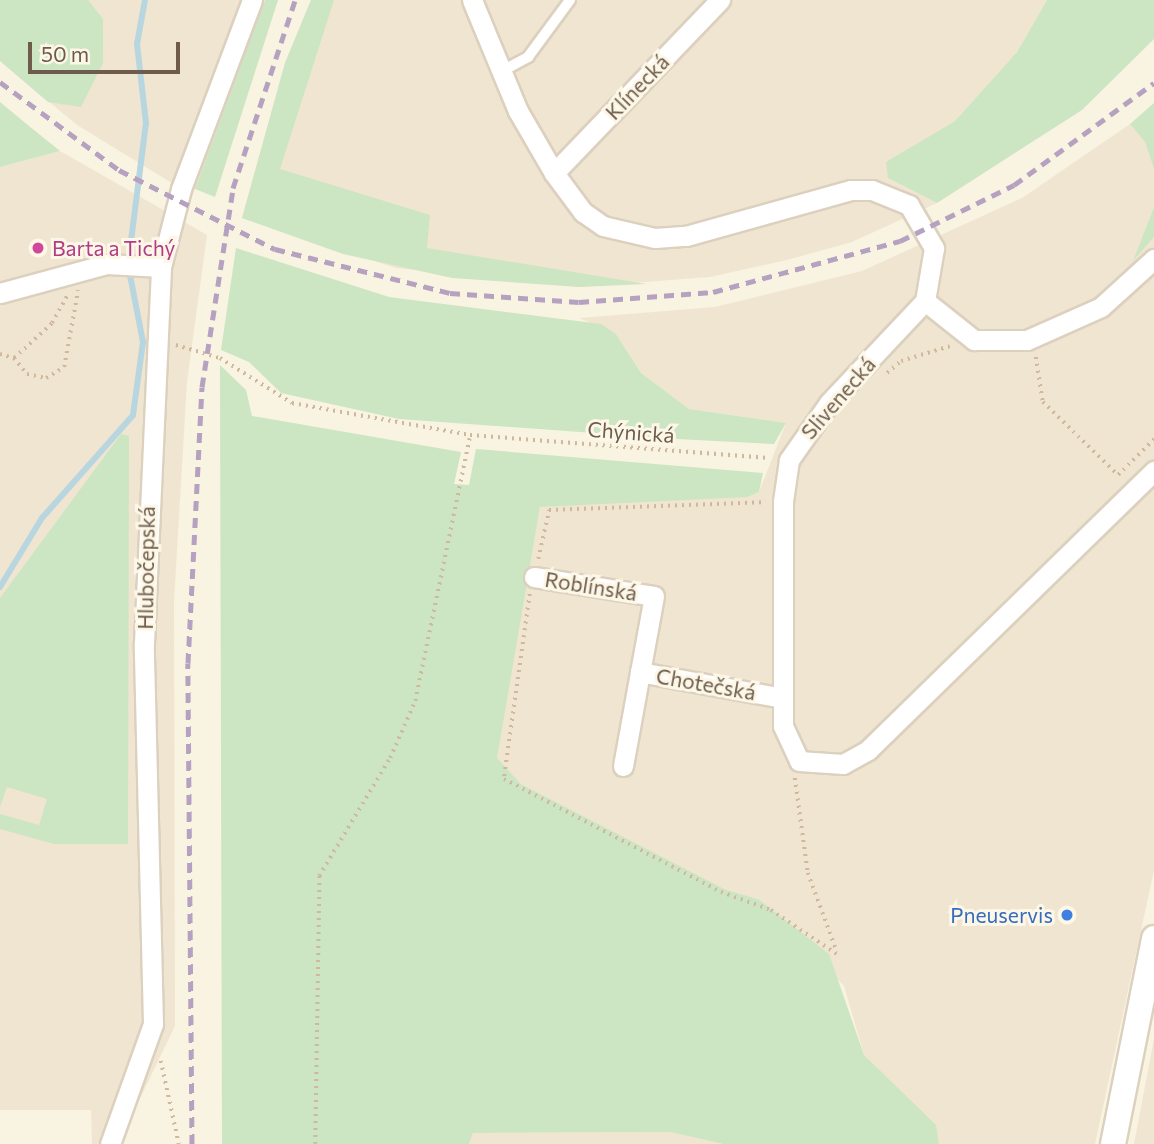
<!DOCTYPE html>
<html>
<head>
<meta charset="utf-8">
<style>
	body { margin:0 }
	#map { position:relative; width:1154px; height:1144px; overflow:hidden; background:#f9f3e1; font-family:Commissioner,sans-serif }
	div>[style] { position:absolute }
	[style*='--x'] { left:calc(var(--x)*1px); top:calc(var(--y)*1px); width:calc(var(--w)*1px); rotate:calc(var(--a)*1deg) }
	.residential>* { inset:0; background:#f0e5d0 }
	.green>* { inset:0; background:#cce5c2 }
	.stream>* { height:6px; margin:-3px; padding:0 3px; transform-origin:3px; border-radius:3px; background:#b8d6e0 }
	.path>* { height:3.5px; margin-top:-1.75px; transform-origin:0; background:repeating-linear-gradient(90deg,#d0b89f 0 2px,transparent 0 7px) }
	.roads { filter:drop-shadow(2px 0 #dcd0be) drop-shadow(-2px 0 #dcd0be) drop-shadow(0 2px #dcd0be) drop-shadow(0 -2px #dcd0be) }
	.service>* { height:10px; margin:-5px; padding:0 5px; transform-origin:5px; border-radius:5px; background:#fff }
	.minor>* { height:19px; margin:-9.5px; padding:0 9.5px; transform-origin:9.5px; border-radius:9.5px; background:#fff }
	.tertiary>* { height:24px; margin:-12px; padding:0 12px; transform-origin:12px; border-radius:12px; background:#fff }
	.rail>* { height:5px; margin-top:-2.5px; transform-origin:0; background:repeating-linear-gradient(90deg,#b6a2c0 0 10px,transparent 0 17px) }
	.dots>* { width:19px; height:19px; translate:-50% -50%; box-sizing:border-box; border:4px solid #fdf7e7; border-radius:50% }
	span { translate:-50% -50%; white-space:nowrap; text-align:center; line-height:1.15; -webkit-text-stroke:6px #fdf7e7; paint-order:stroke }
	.street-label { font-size:21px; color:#6e5b4b }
	.hotel-label { font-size:21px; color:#b23c85 }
	.left { translate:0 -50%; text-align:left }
	.shop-label { font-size:21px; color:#366cbe }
	.right { translate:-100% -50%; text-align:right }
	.scale { position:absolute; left:28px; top:42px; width:152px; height:32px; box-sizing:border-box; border:4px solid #6e5b4b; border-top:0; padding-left:9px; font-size:21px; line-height:24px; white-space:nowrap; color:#6e5b4b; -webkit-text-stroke:5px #fdf7e7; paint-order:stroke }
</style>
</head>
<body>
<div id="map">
	<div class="residential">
		<div style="clip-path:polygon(0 0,265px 0,195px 189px,180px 188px,77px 125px,0 61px)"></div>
		<div style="clip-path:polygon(311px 0,1047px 0,1017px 52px,955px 121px,887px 162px,888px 178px,937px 203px,852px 242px,787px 260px,710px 277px,579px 287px,396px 268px,242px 218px,285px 63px)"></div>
		<div style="clip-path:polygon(1130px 124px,1145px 142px,1154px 169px,1154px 207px,1134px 259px,1154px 237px,1154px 870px,1095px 1144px,939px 1144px,935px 1125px,864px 1055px,844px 986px,758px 899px,726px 891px,521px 784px,496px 758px,540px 507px,759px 492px,786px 423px,689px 409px,641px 373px,616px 334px,579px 318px,715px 307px,862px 271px,1022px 198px)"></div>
		<div style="clip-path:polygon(60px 151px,207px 235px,187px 382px,174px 601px,175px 1026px,118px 1144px,92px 1144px,91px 1110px,0 1110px,0 167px)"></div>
		<div style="clip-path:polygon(1154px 1039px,1154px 1144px,1134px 1144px)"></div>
		<div style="clip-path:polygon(670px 1132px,723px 1144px,469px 1144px,473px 1133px)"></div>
	</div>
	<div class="green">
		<div style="clip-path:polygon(0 0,88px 0,103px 19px,103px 63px,81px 107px,48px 102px,0 61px)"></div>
		<div style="clip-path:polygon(265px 0,278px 0,215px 197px,195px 189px)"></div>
		<div style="clip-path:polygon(311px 0,334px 0,280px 169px,430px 215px,427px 248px,646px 284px,579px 287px,452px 278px,343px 254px,242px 218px,285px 63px)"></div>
		<div style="clip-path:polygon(1047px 0,1154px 0,1154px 39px,1082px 110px,937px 203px,888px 178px,886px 162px,955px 121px,1017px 52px)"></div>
		<div style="clip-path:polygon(0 102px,29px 126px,60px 151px,0 167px)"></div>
		<div style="clip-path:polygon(1154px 103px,1154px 169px,1145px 142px,1130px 124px)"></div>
		<div style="clip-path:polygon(1154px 207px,1154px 237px,1133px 261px)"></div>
		<div style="clip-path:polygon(236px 248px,389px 297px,601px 324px,616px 334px,641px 373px,689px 409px,786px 423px,774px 444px,677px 439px,399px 419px,281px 393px,249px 362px,221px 350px)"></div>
		<div style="clip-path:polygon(220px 365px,246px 390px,252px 416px,461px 452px,454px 484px,469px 485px,476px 449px,763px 473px,759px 492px,747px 497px,540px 507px,497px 758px,521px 784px,726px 890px,758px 899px,829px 954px,864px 1055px,936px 1125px,939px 1144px,723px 1144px,670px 1132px,473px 1133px,469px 1144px,222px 1144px)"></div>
		<div style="clip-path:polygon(121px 434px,129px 436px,128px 844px,54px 844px,0 829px,0 814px,39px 825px,47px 799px,7px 787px,0 807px,0 598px)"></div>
	</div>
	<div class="stream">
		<div style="--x:0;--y:587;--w:81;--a:-58.7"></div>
		<div style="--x:42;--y:518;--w:137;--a:-48.5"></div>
		<div style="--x:133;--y:415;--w:74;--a:-82.2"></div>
		<div style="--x:143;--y:342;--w:78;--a:-101"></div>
		<div style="--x:128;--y:265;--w:143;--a:-82.8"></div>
		<div style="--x:146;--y:123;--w:80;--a:-96.5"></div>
		<div style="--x:137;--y:44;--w:45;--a:-79.7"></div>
	</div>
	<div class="path">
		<div style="--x:176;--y:345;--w:46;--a:16.5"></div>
		<div style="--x:220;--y:358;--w:85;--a:32"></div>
		<div style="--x:292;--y:403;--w:181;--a:10.2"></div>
		<div style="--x:470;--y:435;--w:300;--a:4.4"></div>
		<div style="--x:0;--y:354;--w:15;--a:16"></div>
		<div style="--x:14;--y:358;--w:21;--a:51"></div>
		<div style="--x:27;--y:374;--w:19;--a:12"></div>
		<div style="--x:46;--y:378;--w:21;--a:-31"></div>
		<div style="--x:64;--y:367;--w:78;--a:-79.7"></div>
		<div style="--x:1036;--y:357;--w:46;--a:81.2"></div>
		<div style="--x:1043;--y:402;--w:105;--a:44.2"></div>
		<div style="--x:14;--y:358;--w:52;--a:-42.6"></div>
		<div style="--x:52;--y:323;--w:33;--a:-61"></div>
		<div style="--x:887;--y:373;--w:18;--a:-41"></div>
		<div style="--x:901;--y:361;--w:51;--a:-17"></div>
		<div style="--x:1118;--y:475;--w:51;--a:-45"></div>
		<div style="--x:538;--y:559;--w:50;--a:-77.3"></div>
		<div style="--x:549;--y:510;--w:214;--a:-2.1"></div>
		<div style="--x:530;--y:594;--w:187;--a:98"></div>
		<div style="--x:504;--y:779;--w:245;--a:27.5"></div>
		<div style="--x:721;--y:892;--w:53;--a:19.8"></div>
		<div style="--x:771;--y:910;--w:79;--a:33.7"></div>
		<div style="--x:795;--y:778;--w:96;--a:82.2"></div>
		<div style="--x:808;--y:873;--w:84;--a:69.8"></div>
		<div style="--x:161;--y:1061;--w:85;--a:77.8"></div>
		<div style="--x:315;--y:1144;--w:268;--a:-89.1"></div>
		<div style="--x:319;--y:876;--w:138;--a:-59"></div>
		<div style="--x:390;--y:758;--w:62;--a:-66.3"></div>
		<div style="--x:415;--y:701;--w:272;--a:-78.3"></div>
	</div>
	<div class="roads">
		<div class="service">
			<div style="--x:502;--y:71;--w:30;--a:-28"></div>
			<div style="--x:528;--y:57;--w:71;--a:-53.6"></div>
		</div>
		<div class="minor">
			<div style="--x:472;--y:0;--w:120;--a:67.5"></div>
			<div style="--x:518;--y:111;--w:72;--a:59.9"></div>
			<div style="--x:554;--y:173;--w:49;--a:53.4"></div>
			<div style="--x:583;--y:212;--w:24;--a:35"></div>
			<div style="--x:603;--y:226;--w:53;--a:13"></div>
			<div style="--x:655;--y:238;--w:31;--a:-4"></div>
			<div style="--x:686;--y:236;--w:171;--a:-15.6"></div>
			<div style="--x:851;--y:190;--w:21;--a:0"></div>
			<div style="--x:872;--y:190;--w:40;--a:22"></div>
			<div style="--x:909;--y:205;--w:50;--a:59.8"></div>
			<div style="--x:934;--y:248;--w:54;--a:99.6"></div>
			<div style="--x:925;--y:301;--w:140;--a:133.3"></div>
			<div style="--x:829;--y:403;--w:70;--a:125.1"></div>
			<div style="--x:789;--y:460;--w:41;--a:98.3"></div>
			<div style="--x:783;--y:501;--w:225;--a:90"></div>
			<div style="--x:783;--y:726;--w:38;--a:65"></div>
			<div style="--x:799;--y:761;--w:44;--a:3.9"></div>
			<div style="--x:843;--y:764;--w:29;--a:-29"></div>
			<div style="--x:868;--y:750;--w:400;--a:-44.3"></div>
			<div style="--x:554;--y:173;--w:240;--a:-46.2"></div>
			<div style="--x:0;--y:293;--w:111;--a:-15.2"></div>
			<div style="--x:107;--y:264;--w:54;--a:3.2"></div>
			<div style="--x:925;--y:301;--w:63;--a:38.5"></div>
			<div style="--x:974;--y:340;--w:53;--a:0"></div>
			<div style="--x:1027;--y:340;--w:81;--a:-24"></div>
			<div style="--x:1101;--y:307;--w:72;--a:-42.2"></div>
			<div style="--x:534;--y:577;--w:121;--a:9"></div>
			<div style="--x:654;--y:596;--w:77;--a:100.4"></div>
			<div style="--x:623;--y:766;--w:96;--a:-79.7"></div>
			<div style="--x:640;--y:672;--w:145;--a:10.3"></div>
			<div style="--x:110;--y:1144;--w:127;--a:-70.3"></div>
			<div style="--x:153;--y:1024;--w:381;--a:-91.4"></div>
			<div style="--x:144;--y:643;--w:376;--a:-87.4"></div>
			<div style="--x:161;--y:267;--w:81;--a:-75.6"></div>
			<div style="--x:181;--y:189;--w:202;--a:-69.4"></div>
		</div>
		<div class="tertiary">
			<div style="--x:1113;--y:1144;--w:210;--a:-78.7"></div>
		</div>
	</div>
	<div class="rail">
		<div style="--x:0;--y:82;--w:148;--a:36.5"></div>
		<div style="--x:119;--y:170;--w:175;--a:26.9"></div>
		<div style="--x:275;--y:249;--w:180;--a:14.1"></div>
		<div style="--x:450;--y:293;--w:129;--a:4"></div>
		<div style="--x:579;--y:302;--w:134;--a:-4.3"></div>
		<div style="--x:713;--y:292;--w:194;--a:-15.3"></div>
		<div style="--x:900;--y:241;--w:127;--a:-26.2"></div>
		<div style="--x:1014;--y:185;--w:173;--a:-36.1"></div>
		<div style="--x:192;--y:1144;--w:481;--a:-90.5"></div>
		<div style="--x:188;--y:663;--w:276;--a:-87.1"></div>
		<div style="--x:202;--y:387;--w:201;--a:-81.1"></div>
		<div style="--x:233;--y:188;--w:198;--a:-71.7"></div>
	</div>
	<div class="dots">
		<div style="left:38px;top:248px;background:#d1479c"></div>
		<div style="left:1067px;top:915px;background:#3f7fe0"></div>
	</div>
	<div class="street-label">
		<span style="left:637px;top:87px;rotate:-46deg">Klínecká</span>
		<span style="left:838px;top:398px;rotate:-49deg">Slivenecká</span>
		<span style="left:631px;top:432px;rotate:4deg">Chýnická</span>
		<span style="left:146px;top:568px;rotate:-89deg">Hlubočepská</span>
		<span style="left:591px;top:586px;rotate:9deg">Roblínská</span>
		<span style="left:706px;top:684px;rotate:10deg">Chotečská</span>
	</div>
	<div class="hotel-label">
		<span class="left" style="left:52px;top:248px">Barta a Tichý</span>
	</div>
	<div class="shop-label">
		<span class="right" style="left:1053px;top:915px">Pneuservis</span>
	</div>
	<div class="scale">50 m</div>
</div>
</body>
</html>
